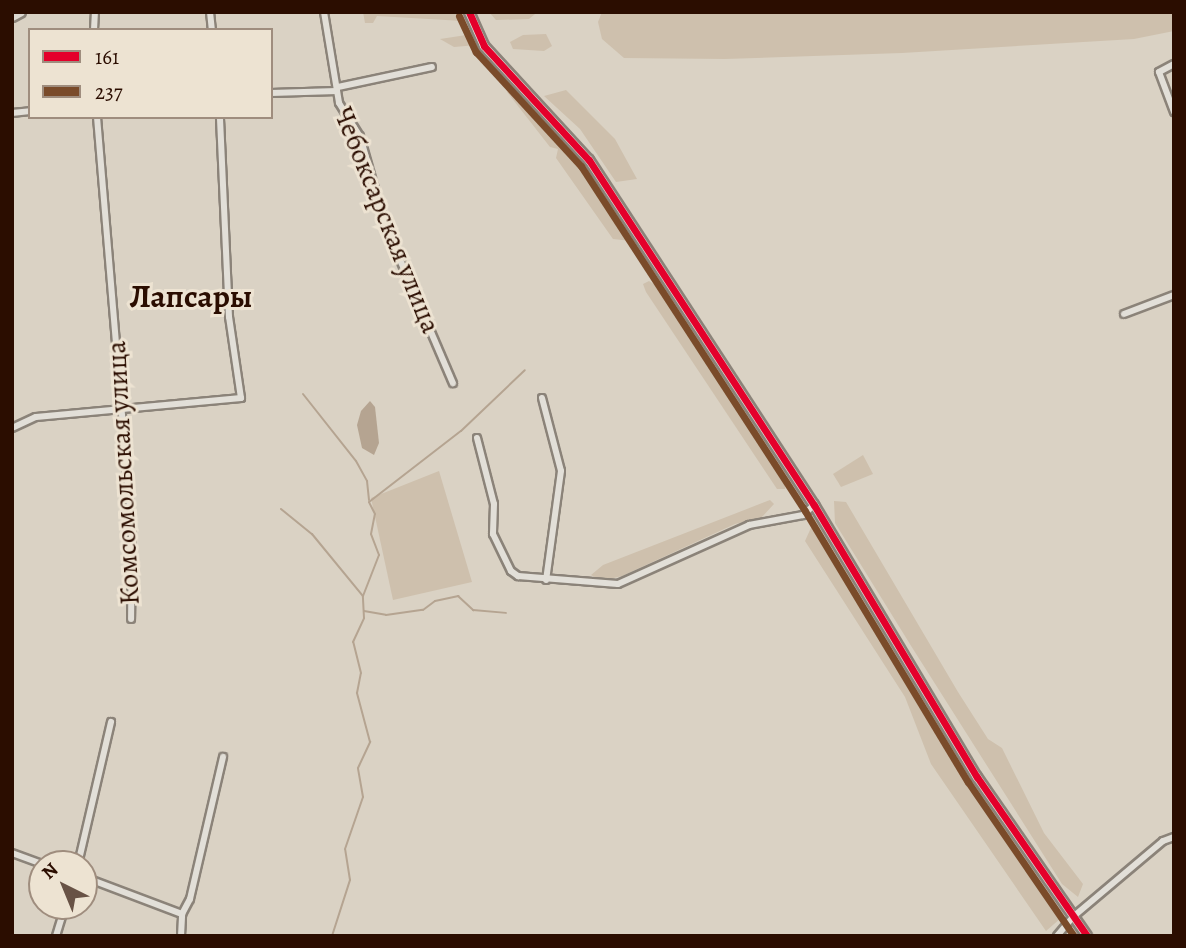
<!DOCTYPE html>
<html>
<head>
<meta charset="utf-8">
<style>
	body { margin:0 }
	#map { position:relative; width:1186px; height:948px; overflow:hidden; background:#dad2c4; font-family:Alegreya,serif }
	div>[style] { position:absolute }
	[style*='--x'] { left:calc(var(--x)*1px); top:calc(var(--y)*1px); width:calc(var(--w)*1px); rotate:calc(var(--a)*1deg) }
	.green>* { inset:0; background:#cec0ad }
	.water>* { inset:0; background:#b5a491 }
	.stream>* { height:2px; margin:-1px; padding:0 1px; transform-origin:1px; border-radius:1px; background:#b5a491 }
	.roads { filter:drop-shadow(2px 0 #8b8379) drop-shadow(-2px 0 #8b8379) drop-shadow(0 2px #8b8379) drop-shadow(0 -2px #8b8379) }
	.minor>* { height:6px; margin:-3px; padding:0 3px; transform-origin:3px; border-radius:3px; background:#e2dfd8 }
	.tertiary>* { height:8px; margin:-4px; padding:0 4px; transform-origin:4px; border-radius:4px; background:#e2dfd8 }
	.trunk>* { height:10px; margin:-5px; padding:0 5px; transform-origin:5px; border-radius:5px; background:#ddd9d1 }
	.bus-1>* { height:7px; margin:-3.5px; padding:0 3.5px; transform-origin:3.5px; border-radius:3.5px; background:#e4002b }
	.bus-2>* { height:7px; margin:-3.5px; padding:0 3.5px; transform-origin:3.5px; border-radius:3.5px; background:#7a4b2a }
	span { translate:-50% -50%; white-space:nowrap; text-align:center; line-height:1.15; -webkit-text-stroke:6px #ede3d2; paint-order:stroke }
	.street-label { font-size:28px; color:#2b0d00 }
	.quarter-label { font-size:32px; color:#2b0d00; font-weight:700 }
	.frame { position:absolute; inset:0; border:14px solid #2b0d00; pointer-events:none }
	.legend { position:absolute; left:28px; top:28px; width:245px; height:91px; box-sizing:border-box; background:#ede3d2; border:2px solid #9f8d7e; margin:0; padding:9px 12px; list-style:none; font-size:21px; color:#2b0d00 }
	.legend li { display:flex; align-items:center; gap:14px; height:35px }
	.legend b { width:35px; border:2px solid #9f8d7e }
	.north { position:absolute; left:28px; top:850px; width:70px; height:70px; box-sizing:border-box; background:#ede3d2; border:2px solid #9f8d7e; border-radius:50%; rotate:317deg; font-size:19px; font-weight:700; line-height:28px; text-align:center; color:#2b0d00 }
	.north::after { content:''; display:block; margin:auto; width:24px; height:32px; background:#685245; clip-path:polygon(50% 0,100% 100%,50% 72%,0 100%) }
</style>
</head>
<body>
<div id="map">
	<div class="green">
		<div style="clip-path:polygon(363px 12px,466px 12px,466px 15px,463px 21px,377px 16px,373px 23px,365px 23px)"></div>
		<div style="clip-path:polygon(489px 12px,535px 12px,535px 14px,529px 19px,496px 20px)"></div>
		<div style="clip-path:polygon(602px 12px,1174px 12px,1174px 31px,1134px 39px,902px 53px,725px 59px,624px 58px,602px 39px,598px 22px)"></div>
		<div style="clip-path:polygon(473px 34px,477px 45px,454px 47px,440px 39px)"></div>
		<div style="clip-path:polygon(546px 34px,552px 46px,544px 51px,513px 49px,510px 42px,523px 35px)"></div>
		<div style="clip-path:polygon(510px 89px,570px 151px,631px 241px,613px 239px,556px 158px,558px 149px,550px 147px,507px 92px)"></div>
		<div style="clip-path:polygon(566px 90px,615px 139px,637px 179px,616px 182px,580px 129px,544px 96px)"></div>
		<div style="clip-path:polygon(649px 281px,657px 286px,787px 480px,785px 489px,777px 489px,646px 292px,643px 284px)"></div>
		<div style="clip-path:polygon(863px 455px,873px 474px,841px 487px,833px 474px)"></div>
		<div style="clip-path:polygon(439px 471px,472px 582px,393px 600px,371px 498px)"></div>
		<div style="clip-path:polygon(770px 500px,774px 504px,761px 518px,735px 524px,622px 576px,601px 581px,591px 575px,603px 565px)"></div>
		<div style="clip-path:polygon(834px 501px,846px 502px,958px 692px,988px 739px,1002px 748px,1044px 833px,1083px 884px,1078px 897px,1062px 884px,913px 649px,835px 523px)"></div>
		<div style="clip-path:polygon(814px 521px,966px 776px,1061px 918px,1046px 931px,931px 764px,905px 697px,805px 541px)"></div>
	</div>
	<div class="water">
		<div style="clip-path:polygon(370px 401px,375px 407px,379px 443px,374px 455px,362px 448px,357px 425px,361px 411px)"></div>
	</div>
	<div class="stream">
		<div style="--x:303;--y:394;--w:85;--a:51.7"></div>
		<div style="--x:356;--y:461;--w:23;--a:61"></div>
		<div style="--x:367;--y:481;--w:19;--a:84"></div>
		<div style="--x:281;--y:509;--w:40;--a:39"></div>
		<div style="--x:312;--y:534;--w:80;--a:50.6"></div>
		<div style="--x:364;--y:611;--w:22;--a:10"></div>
		<div style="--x:386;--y:615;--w:37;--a:-8"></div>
		<div style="--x:423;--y:610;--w:15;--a:-37"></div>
		<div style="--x:435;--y:601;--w:24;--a:-12"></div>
		<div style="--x:458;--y:596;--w:21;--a:43"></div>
		<div style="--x:473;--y:610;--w:33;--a:5"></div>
		<div style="--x:332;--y:936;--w:59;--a:-72.2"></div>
		<div style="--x:350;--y:880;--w:31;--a:-99"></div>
		<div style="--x:345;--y:849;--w:55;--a:-70.9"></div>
		<div style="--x:363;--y:797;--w:29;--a:-100"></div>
		<div style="--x:358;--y:768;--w:29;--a:-65"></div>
		<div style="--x:370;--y:742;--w:51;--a:-104.9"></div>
		<div style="--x:357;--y:693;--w:20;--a:-79"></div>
		<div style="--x:361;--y:673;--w:32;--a:-104"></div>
		<div style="--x:353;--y:642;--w:26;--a:-65"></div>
		<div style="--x:364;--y:618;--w:22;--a:-93"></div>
		<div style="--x:363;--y:596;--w:44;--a:-68.7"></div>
		<div style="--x:379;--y:555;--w:22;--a:-111"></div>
		<div style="--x:371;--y:534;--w:20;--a:-79"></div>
		<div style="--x:375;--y:514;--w:13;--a:-117"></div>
		<div style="--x:369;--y:502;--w:116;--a:-37.7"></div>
		<div style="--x:461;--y:431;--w:88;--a:-43.6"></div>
	</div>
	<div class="roads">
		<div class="minor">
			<div style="--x:210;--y:12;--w:18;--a:84"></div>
			<div style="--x:324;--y:12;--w:92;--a:80.6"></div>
			<div style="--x:339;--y:103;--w:39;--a:58"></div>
			<div style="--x:360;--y:136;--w:95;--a:74.1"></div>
			<div style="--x:386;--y:227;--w:170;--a:66.8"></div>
			<div style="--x:94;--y:30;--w:18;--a:-87"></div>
			<div style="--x:1174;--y:64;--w:17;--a:152"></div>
			<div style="--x:1159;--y:72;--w:43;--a:69.4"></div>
			<div style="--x:338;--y:87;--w:96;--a:-12"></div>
			<div style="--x:271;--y:93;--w:66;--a:-1.7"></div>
			<div style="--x:12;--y:113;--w:18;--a:-6"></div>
			<div style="--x:97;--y:117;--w:414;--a:85.2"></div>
			<div style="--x:132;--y:530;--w:89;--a:90.6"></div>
			<div style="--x:1124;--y:314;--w:53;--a:-20.8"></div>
			<div style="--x:542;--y:398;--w:75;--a:75.4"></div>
			<div style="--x:561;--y:471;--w:110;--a:97.8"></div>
			<div style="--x:12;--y:428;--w:26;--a:-25"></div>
			<div style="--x:36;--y:417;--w:206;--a:-5.3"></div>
			<div style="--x:241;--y:398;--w:82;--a:-98.4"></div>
			<div style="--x:229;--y:317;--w:200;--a:-92.6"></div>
			<div style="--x:477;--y:438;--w:68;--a:75.6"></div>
			<div style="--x:494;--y:504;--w:30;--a:92"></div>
			<div style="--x:493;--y:534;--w:41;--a:64.1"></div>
			<div style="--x:511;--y:571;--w:9;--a:36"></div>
			<div style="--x:518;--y:576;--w:100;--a:4.6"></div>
			<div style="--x:618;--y:584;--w:144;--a:-24.2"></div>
			<div style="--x:749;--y:525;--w:55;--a:-10.5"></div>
			<div style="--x:803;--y:515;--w:15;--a:-42"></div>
			<div style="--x:12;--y:853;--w:32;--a:20"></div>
			<div style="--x:78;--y:864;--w:146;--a:-76.9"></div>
			<div style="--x:84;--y:877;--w:105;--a:20.7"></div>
			<div style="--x:56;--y:936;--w:31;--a:-73"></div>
			<div style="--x:181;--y:936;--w:22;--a:-87"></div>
			<div style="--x:182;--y:914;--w:17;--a:-62"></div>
			<div style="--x:190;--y:899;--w:146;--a:-76.9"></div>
			<div style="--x:1057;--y:936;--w:26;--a:-50"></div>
			<div style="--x:1074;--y:916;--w:116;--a:-40.1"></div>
			<div style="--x:1163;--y:841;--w:12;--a:-20"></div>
		</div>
		<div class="tertiary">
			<div style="--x:469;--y:12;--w:37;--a:66"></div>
			<div style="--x:484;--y:46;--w:155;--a:47.4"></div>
			<div style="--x:589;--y:160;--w:412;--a:56.9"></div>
			<div style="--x:814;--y:505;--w:317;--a:59.1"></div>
			<div style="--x:977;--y:777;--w:193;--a:55.3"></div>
		</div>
		<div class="trunk">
			<div style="--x:12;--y:16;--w:9;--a:-27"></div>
		</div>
	</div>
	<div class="bus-1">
		<div style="--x:469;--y:12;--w:37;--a:66"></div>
		<div style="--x:484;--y:46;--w:155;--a:47.4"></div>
		<div style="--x:589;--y:160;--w:412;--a:56.9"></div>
		<div style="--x:814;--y:505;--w:317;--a:59.1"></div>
		<div style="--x:977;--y:777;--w:193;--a:55.3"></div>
	</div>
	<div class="bus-2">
		<div style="--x:459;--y:16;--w:40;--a:65"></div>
		<div style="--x:476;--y:52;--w:155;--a:47.4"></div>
		<div style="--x:581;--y:166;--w:411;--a:57"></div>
		<div style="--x:805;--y:511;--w:316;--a:59"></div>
		<div style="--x:968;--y:782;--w:187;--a:55.5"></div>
	</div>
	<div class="street-label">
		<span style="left:387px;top:220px;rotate:68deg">Чебоксарская улица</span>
		<span style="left:123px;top:473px;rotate:-93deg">Комсомольская улица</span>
	</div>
	<div class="quarter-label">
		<span style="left:191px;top:296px">Лапсары</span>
	</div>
	<div class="frame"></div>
	<ul class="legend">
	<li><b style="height:9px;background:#e4002b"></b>161</li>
	<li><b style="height:9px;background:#7a4b2a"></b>237</li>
	</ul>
	<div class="north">N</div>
</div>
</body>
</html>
